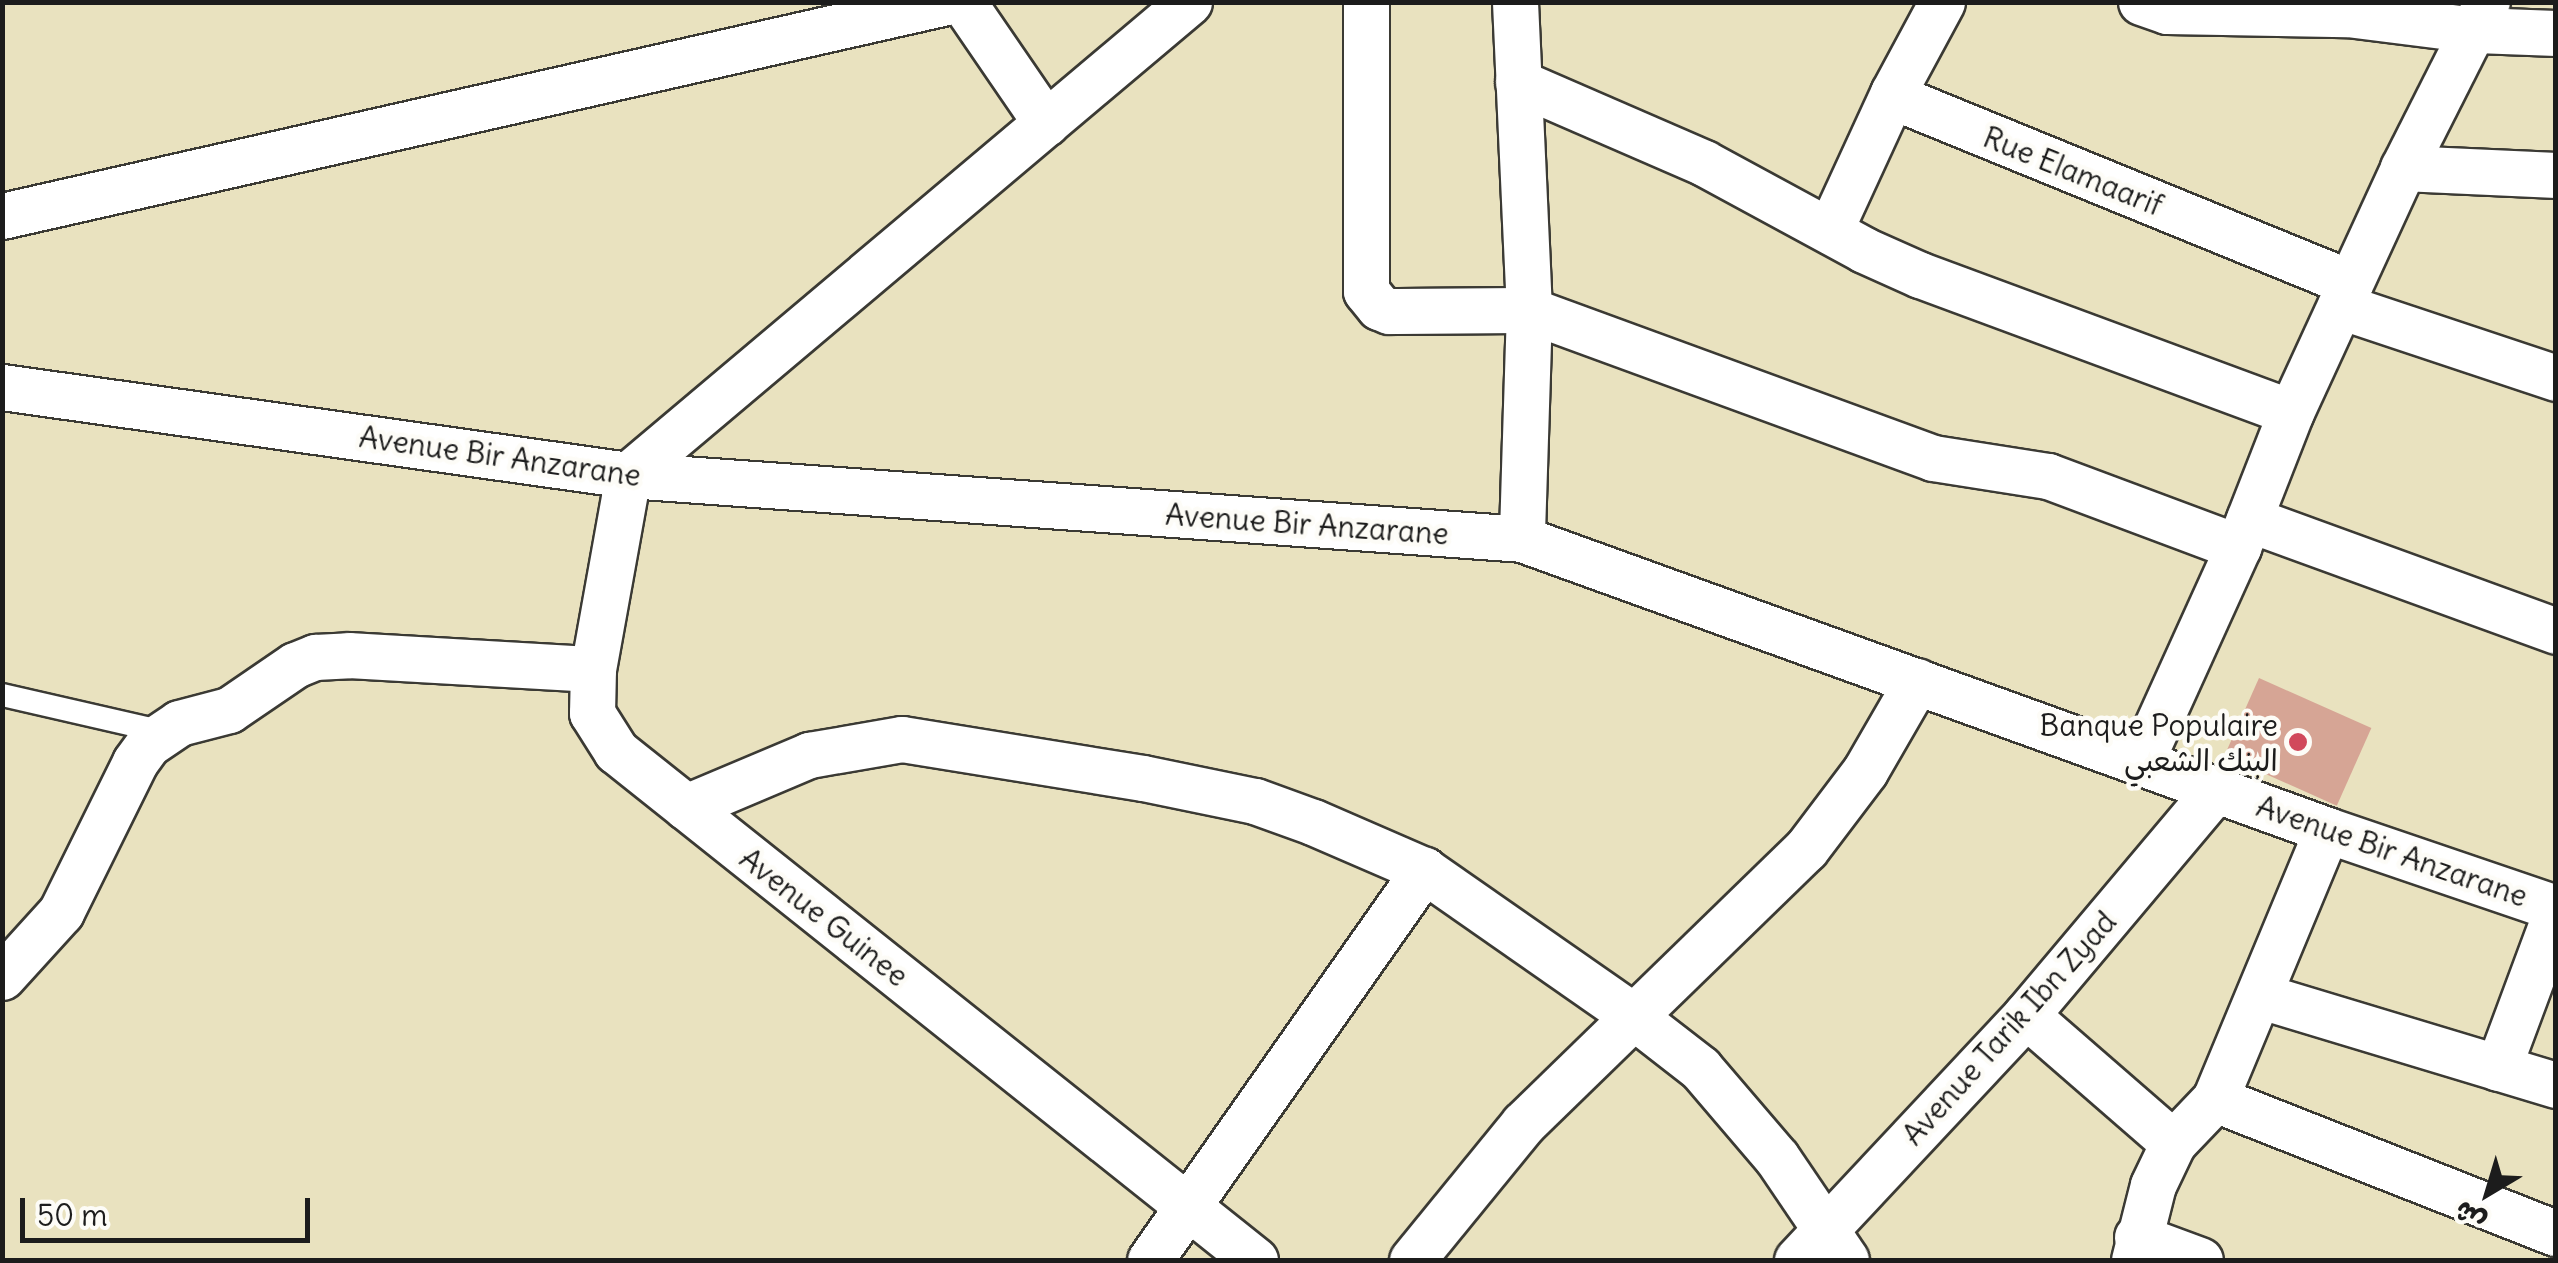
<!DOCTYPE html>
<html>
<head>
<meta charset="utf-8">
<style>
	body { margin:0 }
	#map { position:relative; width:2558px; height:1263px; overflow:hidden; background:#e9e2bf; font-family:Delius,"Playpen Sans Arabic",sans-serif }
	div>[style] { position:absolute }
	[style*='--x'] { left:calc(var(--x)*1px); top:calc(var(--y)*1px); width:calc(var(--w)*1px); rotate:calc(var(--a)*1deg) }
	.building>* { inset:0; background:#d6a595; transform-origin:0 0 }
	.roads { filter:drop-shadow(2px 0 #3b3a34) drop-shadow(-2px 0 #3b3a34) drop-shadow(0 2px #3b3a34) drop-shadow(0 -2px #3b3a34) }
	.lane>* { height:22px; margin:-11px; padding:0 11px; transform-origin:11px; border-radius:11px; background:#fff }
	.street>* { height:45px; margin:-22.5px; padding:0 22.5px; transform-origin:22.5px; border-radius:22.5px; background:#fff }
	.dots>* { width:28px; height:28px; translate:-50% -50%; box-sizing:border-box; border:5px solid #fdfcf7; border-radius:50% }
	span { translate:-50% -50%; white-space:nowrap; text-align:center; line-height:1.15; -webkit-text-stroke:9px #fdfcf7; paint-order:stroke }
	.street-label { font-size:30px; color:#1c1c1c }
	.poi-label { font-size:30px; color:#1c1c1c }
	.right { translate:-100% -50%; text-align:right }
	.frame { position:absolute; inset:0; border:5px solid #1c1c1c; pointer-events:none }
	.north { position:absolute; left:2438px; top:1143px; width:100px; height:100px; -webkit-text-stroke:8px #fdfcf7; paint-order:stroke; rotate:218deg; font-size:28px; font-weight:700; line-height:40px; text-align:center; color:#1c1c1c }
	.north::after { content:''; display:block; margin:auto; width:35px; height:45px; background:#1c1c1c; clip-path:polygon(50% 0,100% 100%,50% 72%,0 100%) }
	.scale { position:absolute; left:20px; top:1198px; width:290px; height:45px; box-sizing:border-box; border:5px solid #1c1c1c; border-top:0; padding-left:12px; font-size:30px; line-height:35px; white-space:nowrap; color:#1c1c1c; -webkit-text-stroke:8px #fdfcf7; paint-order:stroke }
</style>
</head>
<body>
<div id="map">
	<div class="building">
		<div style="left:2259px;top:678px;width:123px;height:85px;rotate:24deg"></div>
	</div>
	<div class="roads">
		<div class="lane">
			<div style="--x:2;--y:695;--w:166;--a:12.9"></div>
		</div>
		<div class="street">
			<div style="--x:963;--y:2;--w:147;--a:55.6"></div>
			<div style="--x:1189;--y:2;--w:734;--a:139.86"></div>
			<div style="--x:628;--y:475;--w:197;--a:100.2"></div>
			<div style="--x:593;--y:669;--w:44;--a:91.3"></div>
			<div style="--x:592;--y:713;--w:45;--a:57.7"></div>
			<div style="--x:616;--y:751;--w:817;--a:38.54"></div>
			<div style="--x:1366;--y:2;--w:289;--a:90"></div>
			<div style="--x:1366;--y:291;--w:21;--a:51"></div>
			<div style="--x:1379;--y:307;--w:11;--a:22"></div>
			<div style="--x:1389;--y:311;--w:140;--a:-0.4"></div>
			<div style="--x:1529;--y:310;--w:430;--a:20.1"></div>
			<div style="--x:1933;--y:458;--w:116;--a:8.9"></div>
			<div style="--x:2048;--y:476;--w:203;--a:20.5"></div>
			<div style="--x:1515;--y:2;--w:308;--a:87.4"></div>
			<div style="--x:1529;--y:310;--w:229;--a:91.8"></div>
			<div style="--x:1942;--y:2;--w:103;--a:118.3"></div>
			<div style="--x:1893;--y:93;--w:11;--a:38"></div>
			<div style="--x:1902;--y:100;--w:484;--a:22.2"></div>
			<div style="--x:2141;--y:2;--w:28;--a:19"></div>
			<div style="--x:2167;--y:11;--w:180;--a:1"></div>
			<div style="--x:2347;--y:14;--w:130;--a:7.1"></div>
			<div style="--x:2476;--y:30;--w:80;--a:2.1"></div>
			<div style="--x:1518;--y:82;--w:203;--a:23.5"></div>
			<div style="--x:1704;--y:163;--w:182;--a:28.5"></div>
			<div style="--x:1864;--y:250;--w:61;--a:24.1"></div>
			<div style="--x:1920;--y:275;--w:395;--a:20.3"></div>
			<div style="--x:2403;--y:168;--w:153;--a:2.6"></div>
			<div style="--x:2;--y:216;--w:968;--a:-12.77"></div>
			<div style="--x:1830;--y:230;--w:151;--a:-65.3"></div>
			<div style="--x:2340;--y:306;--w:228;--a:18.4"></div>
			<div style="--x:2;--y:387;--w:632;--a:8"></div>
			<div style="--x:628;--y:475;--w:896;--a:4.09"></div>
			<div style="--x:1522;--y:539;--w:856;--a:19.87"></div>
			<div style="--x:2327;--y:830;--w:242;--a:18.8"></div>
			<div style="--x:2249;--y:519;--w:327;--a:20"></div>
			<div style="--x:2141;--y:761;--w:235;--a:-65.6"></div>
			<div style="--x:2238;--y:547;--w:145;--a:-68.6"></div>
			<div style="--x:2291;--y:412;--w:268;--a:-65.3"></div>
			<div style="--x:2403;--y:168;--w:186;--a:-63.2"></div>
			<div style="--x:686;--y:807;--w:134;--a:-22.9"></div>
			<div style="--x:809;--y:755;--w:94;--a:-9.8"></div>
			<div style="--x:902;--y:739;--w:244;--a:9.2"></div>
			<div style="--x:1143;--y:778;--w:114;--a:11.6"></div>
			<div style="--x:1255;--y:801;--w:62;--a:19.9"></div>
			<div style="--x:1313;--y:822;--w:121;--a:23.4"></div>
			<div style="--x:1424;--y:870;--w:255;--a:34.9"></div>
			<div style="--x:1633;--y:1016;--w:85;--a:37.8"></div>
			<div style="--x:1700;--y:1068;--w:118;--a:49.5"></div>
			<div style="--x:1777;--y:1158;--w:123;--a:55.9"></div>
			<div style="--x:2;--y:977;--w:88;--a:-47.8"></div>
			<div style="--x:61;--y:912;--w:167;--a:-63.7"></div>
			<div style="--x:135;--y:762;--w:22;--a:-54"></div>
			<div style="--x:148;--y:744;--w:37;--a:-34"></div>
			<div style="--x:179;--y:723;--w:52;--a:-14.6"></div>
			<div style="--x:229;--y:710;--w:80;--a:-34.3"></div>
			<div style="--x:295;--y:665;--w:22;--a:-22"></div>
			<div style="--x:315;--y:657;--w:34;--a:-3"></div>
			<div style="--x:349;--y:655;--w:244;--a:3.3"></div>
			<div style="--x:2261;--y:996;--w:308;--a:16.8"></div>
			<div style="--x:2026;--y:1015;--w:195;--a:41"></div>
			<div style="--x:2498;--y:1068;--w:166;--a:-69.6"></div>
			<div style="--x:2215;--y:1099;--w:366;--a:21.5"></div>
			<div style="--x:2137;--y:1237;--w:67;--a:20.1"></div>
			<div style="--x:1150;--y:1260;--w:477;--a:-54.9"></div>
			<div style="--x:1412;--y:1260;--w:176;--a:-50.8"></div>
			<div style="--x:1523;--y:1124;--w:395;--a:-44.2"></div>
			<div style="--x:1806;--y:849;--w:98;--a:-52.9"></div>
			<div style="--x:1865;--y:771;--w:104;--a:-60"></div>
			<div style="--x:1797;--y:1260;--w:335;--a:-46.9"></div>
			<div style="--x:2026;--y:1015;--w:295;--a:-49.9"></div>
			<div style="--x:2134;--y:1260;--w:77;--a:-75.8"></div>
			<div style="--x:2153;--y:1185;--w:47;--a:-64.5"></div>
			<div style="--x:2173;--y:1143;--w:61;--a:-46.3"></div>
			<div style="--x:2215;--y:1099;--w:291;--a:-67.4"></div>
		</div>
	</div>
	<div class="dots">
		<div style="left:2298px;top:742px;background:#d1495b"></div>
	</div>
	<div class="street-label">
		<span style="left:2073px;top:171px;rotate:22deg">Rue Elamaarif</span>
		<span style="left:500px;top:456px;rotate:8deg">Avenue Bir Anzarane</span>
		<span style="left:1307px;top:524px;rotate:4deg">Avenue Bir Anzarane</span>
		<span style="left:2392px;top:851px;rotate:19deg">Avenue Bir Anzarane</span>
		<span style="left:824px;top:917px;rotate:38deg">Avenue Guinee</span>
		<span style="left:2009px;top:1028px;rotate:-48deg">Avenue Tarik Ibn Zyad</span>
	</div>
	<div class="poi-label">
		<span class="right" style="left:2278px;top:742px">Banque Populaire<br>البنك الشعبي</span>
	</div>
	<div class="frame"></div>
	<div class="north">ش</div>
	<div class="scale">50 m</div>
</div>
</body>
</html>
